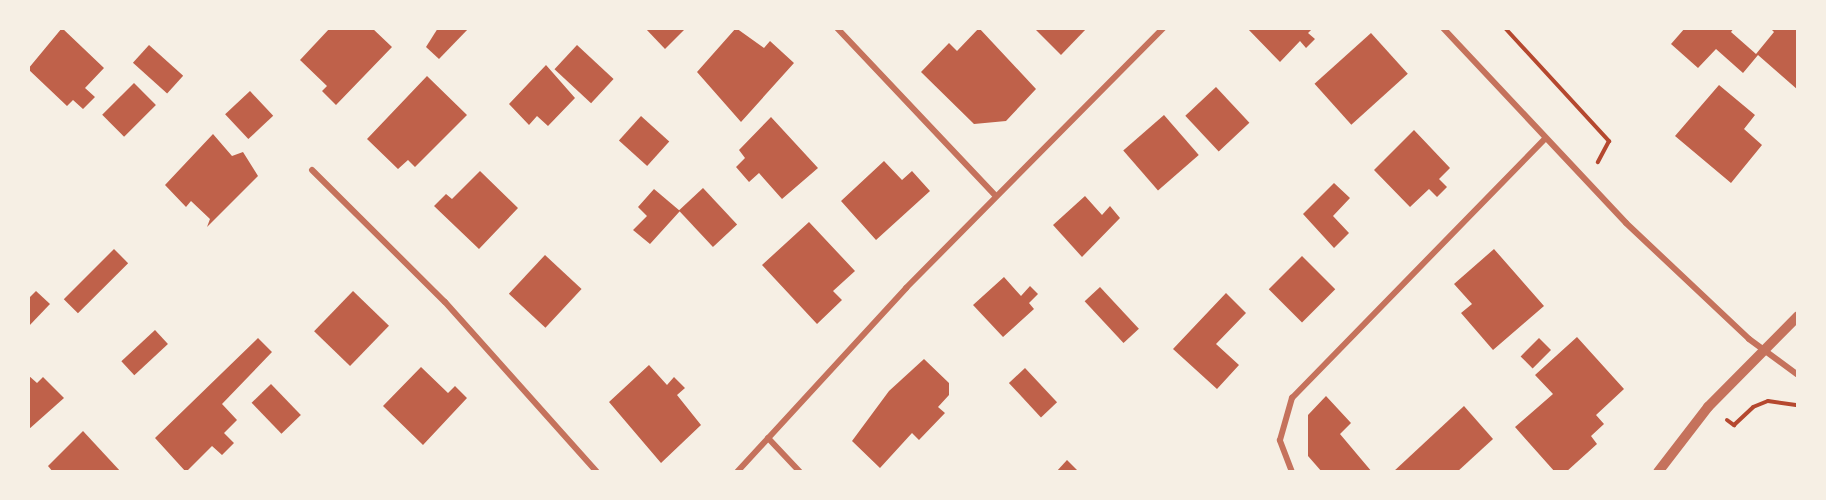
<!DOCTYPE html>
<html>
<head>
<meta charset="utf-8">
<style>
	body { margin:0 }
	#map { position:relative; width:1826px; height:500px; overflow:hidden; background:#f6efe4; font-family:Roboto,sans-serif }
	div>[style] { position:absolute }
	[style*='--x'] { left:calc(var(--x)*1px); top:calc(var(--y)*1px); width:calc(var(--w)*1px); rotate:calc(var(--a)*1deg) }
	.building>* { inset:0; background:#bf614a; transform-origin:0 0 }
	.path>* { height:4px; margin:-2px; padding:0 2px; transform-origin:2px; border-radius:2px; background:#b5482f }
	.minor>* { height:6px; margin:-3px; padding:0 3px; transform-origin:3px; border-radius:3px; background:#c5725c }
	.tertiary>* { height:10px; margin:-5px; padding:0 5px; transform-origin:5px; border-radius:5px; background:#c5725c }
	span { translate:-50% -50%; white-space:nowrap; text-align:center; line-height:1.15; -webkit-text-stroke:4.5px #f6efe4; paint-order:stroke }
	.frame { position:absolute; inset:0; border:30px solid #f6efe4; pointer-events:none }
</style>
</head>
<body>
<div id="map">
	<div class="building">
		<div style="clip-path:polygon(62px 28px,104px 68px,85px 88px,95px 97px,83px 109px,73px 100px,67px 106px,28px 69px)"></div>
		<div style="clip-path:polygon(330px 28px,372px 28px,392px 47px,336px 105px,322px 91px,327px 86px,300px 60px)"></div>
		<div style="clip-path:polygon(438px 28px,469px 28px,439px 59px,426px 47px)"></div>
		<div style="clip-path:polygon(645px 28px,686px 28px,665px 49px)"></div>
		<div style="clip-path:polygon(736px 28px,764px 48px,770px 41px,794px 63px,741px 122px,697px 72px)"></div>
		<div style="clip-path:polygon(979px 28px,1036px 89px,1006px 121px,974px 124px,921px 72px,949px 43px,957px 51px)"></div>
		<div style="clip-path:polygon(1034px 28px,1087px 28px,1061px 55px)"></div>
		<div style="clip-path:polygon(1247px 28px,1313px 28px,1308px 33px,1315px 39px,1306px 48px,1300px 41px,1280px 62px)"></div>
		<div style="clip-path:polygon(1685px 28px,1734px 28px,1731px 32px,1756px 54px,1774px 32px,1770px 28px,1798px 28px,1798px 90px,1758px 55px,1743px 73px,1716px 49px,1698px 68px,1671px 44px)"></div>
		<div style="left:1371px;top:33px;width:55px;height:76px;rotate:48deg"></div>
		<div style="left:149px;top:45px;width:46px;height:24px;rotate:42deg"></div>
		<div style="left:577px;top:45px;width:50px;height:33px;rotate:43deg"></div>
		<div style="clip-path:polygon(546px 65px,575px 98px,548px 126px,537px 116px,529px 125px,509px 104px)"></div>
		<div style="clip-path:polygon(427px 76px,467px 115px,415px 167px,408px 160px,398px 169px,367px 139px)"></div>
		<div style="left:134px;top:83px;width:31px;height:45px;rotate:45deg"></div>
		<div style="clip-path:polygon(1719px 85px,1755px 115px,1744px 129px,1762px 145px,1731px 183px,1675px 136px)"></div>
		<div style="left:1216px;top:87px;width:49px;height:42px;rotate:47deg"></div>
		<div style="left:250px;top:91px;width:34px;height:34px;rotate:47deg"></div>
		<div style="left:1164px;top:115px;width:53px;height:54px;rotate:49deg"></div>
		<div style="left:641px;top:116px;width:38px;height:33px;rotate:42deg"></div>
		<div style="clip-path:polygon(771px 117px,818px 168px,782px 199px,759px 173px,749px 182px,736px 167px,745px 158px,739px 150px)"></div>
		<div style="clip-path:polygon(1414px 130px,1450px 168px,1439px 179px,1447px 187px,1437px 197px,1429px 189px,1410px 207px,1374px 170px)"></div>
		<div style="clip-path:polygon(213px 134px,232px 156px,243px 152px,258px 176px,207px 227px,210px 219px,191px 201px,186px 207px,165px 185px)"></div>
		<div style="clip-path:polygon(884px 161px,902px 180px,912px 171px,930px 191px,876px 240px,841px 201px)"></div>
		<div style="clip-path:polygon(480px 171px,518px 208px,479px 249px,434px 206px,446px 194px,452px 199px)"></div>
		<div style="clip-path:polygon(1334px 183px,1350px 198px,1333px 216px,1349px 233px,1334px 248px,1303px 214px)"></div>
		<div style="left:703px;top:188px;width:50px;height:33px;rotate:47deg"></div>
		<div style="clip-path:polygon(654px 189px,680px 211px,650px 244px,633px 230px,647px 216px,638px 207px)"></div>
		<div style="clip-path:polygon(1085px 196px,1102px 215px,1110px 206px,1120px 218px,1082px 257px,1053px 225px)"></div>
		<div style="clip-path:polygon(809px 222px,855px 271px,833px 291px,842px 300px,817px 324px,762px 265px)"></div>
		<div style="left:114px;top:249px;width:20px;height:71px;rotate:45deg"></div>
		<div style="clip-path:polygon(1494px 249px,1544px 306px,1493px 350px,1461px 313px,1472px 304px,1454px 284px)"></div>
		<div style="left:545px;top:255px;width:50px;height:53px;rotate:43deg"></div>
		<div style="left:1302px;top:256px;width:47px;height:47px;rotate:45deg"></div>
		<div style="clip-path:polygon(1004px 277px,1021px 296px,1030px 286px,1038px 294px,1029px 303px,1034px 309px,1003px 337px,973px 305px)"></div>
		<div style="left:1100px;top:287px;width:57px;height:21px;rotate:47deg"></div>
		<div style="clip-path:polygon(36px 291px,50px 304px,28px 327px,28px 299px)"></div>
		<div style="left:353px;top:291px;width:50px;height:56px;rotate:44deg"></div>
		<div style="clip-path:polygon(1226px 293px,1246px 313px,1216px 344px,1239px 365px,1217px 389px,1173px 349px)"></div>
		<div style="left:155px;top:330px;width:19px;height:46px;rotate:47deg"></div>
		<div style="clip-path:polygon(1577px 337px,1624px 389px,1596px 415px,1604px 424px,1591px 436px,1597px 444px,1566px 472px,1555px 472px,1515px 427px,1553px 394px,1535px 375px)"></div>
		<div style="clip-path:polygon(258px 338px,272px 352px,222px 404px,237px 420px,224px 433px,234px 443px,222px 455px,212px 446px,186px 472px,155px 438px)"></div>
		<div style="left:1539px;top:338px;width:17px;height:26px;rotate:45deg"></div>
		<div style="clip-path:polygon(924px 359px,949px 383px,949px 395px,938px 407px,945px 413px,919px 440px,912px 433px,880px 468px,852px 441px,889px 391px)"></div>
		<div style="clip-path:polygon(649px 365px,667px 385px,674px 377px,685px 388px,677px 395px,701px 425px,661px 463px,609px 402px)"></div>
		<div style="clip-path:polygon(421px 367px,448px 393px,455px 386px,467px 398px,423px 445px,383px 406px)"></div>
		<div style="left:1025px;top:368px;width:47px;height:22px;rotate:47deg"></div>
		<div style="clip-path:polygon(28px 375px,37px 383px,43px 377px,64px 398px,28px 430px)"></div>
		<div style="left:271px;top:384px;width:43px;height:27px;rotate:46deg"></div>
		<div style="clip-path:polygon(1326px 396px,1351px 423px,1340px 434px,1372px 472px,1322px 472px,1308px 456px,1308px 415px)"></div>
		<div style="clip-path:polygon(1464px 406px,1493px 439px,1457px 472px,1393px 472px)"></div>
		<div style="clip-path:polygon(83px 431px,121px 472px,53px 472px,48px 466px)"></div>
		<div style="clip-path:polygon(1067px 460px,1079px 472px,1056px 472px)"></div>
	</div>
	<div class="path">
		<div style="--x:1505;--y:28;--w:154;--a:47.4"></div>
		<div style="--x:1609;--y:141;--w:24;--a:118"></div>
		<div style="--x:1727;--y:420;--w:9;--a:36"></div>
		<div style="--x:1734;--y:425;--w:26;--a:-43"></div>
		<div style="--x:1753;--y:407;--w:16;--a:-22"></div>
		<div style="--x:1768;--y:401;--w:30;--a:8"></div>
	</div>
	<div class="minor">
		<div style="--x:837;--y:28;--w:231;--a:46.6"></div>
		<div style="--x:1443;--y:28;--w:267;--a:46.8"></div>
		<div style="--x:1626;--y:223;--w:169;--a:43.3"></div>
		<div style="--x:1749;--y:339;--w:61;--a:36.3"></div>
		<div style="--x:312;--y:170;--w:187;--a:44.8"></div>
		<div style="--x:445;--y:302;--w:228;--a:48.2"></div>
		<div style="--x:768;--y:438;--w:47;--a:46.7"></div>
		<div style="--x:737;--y:472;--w:250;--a:-47.4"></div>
		<div style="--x:906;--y:288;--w:366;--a:-45.3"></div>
		<div style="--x:1292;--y:472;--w:34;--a:-111"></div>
		<div style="--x:1280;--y:440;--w:44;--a:-74.1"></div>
		<div style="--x:1292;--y:398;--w:362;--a:-45.7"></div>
	</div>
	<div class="tertiary">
		<div style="--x:1658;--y:472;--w:82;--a:-52.4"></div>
		<div style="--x:1708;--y:407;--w:128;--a:-45.3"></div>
	</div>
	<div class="frame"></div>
</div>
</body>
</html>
